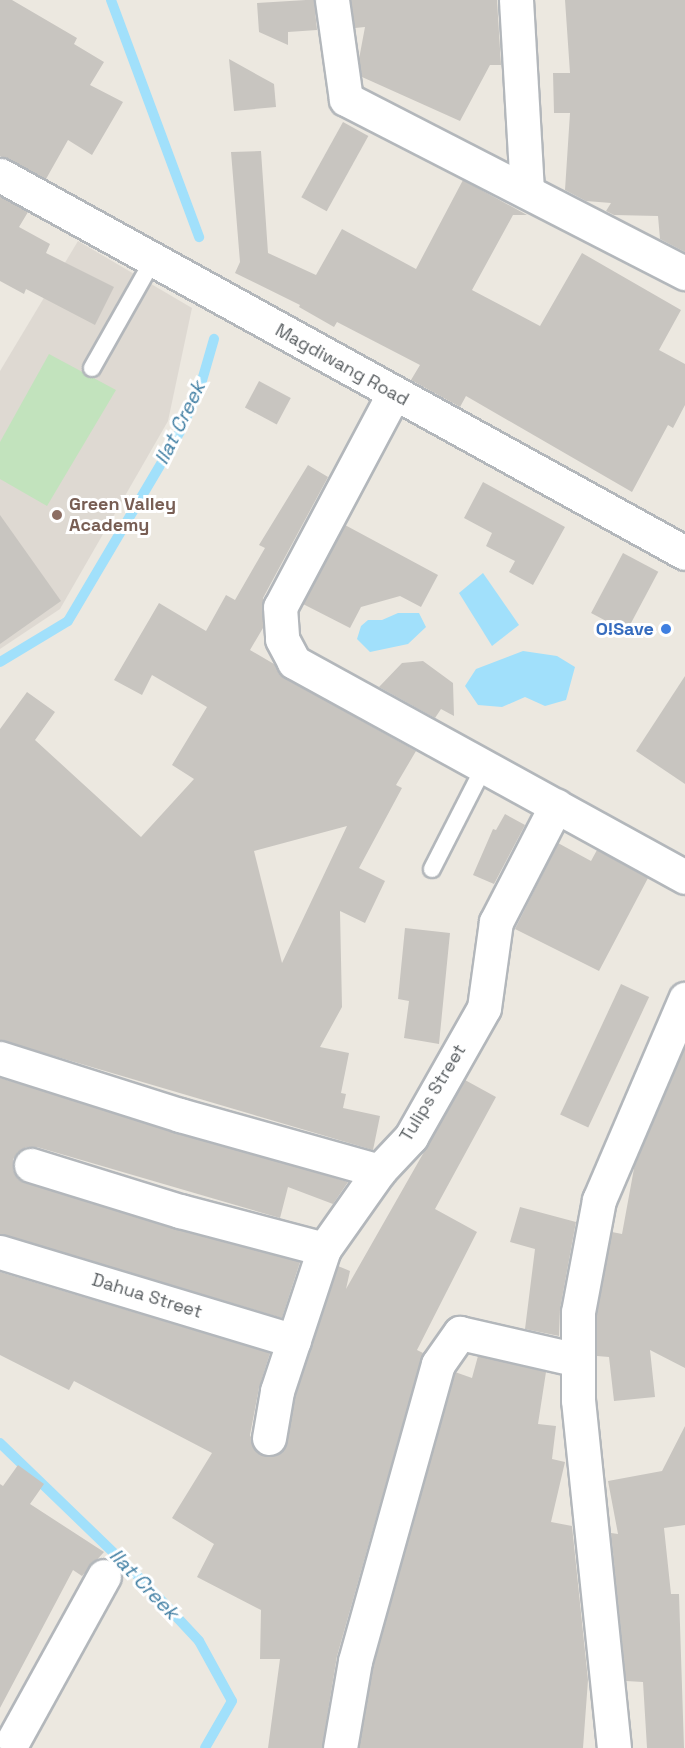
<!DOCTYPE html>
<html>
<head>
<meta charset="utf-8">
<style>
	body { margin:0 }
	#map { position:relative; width:685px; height:1748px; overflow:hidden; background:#ece8e0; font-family:"Space Grotesk",sans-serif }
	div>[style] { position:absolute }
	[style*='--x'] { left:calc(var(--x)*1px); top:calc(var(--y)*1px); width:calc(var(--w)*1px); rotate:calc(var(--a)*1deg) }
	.education>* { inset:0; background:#ded9d2 }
	.green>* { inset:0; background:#c2e3bd }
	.water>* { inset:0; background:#a1e0fb }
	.stream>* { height:10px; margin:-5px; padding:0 5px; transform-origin:5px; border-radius:5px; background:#a1e0fb }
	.building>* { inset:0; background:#c8c5c0; transform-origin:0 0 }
	.roads { filter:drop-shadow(2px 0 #b3b7bb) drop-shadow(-2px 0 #b3b7bb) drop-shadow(0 2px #b3b7bb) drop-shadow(0 -2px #b3b7bb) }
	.service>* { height:16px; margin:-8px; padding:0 8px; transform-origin:8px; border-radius:8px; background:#fff }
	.minor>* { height:33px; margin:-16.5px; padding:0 16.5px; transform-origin:16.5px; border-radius:16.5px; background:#fff }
	.secondary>* { height:33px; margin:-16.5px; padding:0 16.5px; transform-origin:16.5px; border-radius:16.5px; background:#fff }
	.dots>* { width:16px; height:16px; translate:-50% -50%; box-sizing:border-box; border:3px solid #fff; border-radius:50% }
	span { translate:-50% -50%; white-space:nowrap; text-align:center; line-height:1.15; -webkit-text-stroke:6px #fff; paint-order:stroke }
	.street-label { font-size:18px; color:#595e61 }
	.education-label { font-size:18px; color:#785e54; font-weight:700 }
	.left { translate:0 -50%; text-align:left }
	.shop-label { font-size:18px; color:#366cbe; font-weight:700 }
	.right { translate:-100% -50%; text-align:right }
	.water-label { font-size:20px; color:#3e7da2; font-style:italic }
</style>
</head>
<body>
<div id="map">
	<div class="education">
		<div style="clip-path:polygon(78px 241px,192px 308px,168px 421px,60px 609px,0 649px,0 371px)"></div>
	</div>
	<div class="green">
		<div style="clip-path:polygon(49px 354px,116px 390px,47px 506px,0 479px,0 442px)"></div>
	</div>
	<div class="water">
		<div style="clip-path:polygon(483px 573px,519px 625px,492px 646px,459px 593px)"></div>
		<div style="clip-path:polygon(398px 613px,419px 613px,426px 627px,408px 644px,370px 652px,357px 639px,361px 626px,368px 620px,382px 620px)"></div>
		<div style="clip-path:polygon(523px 651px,557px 656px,575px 667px,566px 700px,545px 706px,525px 697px,502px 707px,478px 705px,465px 686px,476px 669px)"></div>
	</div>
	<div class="stream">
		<div style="--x:111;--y:0;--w:253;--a:69.6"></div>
		<div style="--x:0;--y:662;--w:79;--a:-31.1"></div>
		<div style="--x:68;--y:621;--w:224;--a:-59.4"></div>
		<div style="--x:182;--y:428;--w:48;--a:-66.6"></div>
		<div style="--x:201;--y:384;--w:47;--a:-73.9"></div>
		<div style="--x:0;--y:1443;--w:202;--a:44"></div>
		<div style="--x:145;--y:1583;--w:79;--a:47"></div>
		<div style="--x:199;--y:1641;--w:68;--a:61.2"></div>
		<div style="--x:232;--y:1701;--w:54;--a:119.9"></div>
	</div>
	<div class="building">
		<div style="clip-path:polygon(0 0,12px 0,77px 38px,74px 44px,104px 62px,90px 85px,123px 102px,92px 155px,68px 140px,46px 179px,0 156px)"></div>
		<div style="clip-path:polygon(306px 0,314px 0,317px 30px,288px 32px,288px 45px,259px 32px,257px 3px)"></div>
		<div style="clip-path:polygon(351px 0,497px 0,501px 65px,490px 65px,460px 121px,362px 77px,359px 59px,365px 27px,355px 28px)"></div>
		<div style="clip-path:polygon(565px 0,685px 0,685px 252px,660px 239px,658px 216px,614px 215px,606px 211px,611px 203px,586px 201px,565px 190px,570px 113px,554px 113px,553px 73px,570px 73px)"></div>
		<div style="clip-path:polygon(229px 59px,274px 84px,276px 107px,234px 111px)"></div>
		<div style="left:343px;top:122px;width:29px;height:86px;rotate:29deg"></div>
		<div style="clip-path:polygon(261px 151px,268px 253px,316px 275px,342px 229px,416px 269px,463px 180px,527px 215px,513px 215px,472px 290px,540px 326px,582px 253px,681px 310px,659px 350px,685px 364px,685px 405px,673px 428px,668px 425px,632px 492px,466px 396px,460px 407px,411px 380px,420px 365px,337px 322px,334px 327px,299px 307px,300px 305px,235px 273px,240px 262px,231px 152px)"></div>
		<div style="clip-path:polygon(0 196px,28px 212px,19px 227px,50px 244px,46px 253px,114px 287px,95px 325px,26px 289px,24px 294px,0 281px)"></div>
		<div style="left:259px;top:381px;width:36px;height:30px;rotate:28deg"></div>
		<div style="clip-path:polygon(evenodd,308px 465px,328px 477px,263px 598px,263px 628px,250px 650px,274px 664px,285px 678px,416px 751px,396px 785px,402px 788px,359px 868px,385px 881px,365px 923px,340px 911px,342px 1007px,320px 1047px,349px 1053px,341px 1093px,346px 1094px,343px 1108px,380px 1116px,373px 1150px,0 1040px,0 729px,27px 692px,55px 712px,35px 740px,141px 837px,194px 779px,172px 765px,207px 707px,152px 675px,142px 695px,114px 680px,159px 603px,206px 631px,226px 595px,235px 600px,265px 548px,259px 545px,308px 465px,347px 826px,339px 843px,282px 963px,254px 851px,347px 826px)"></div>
		<div style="clip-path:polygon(483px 482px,565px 527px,533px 585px,509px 572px,515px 561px,486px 546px,492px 533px,464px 518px)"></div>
		<div style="clip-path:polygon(0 515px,61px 601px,0 644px)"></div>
		<div style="clip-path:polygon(345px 525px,438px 575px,421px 607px,400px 596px,361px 607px,350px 628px,303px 604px)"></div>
		<div style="left:623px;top:553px;width:40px;height:68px;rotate:28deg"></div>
		<div style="clip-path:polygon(423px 661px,453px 683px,454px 716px,441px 709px,435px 718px,379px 687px,402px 663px)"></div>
		<div style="clip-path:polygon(685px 676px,685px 784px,636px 751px)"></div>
		<div style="clip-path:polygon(505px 814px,525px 825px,494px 884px,473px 875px,493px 829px,496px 830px)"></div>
		<div style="clip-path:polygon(558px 843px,591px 861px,597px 850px,648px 878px,599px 971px,515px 929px)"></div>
		<div style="clip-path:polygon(405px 928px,450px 933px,439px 1044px,404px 1038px,409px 1001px,398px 999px)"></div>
		<div style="left:621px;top:984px;width:31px;height:144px;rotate:25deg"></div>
		<div style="clip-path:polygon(685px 1047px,685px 1368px,650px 1350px,655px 1397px,614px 1401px,609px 1357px,597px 1356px,597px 1314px,612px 1232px,622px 1234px,635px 1163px)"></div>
		<div style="clip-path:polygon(0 1078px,348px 1182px,333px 1204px,288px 1187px,280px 1218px,37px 1147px,26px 1147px,13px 1159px,13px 1170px,25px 1183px,300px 1262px,282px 1318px,0 1234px)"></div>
		<div style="clip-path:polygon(465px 1080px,496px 1097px,435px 1209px,477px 1232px,417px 1350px,423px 1353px,337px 1656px,322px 1748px,268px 1748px,280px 1659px,260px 1659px,261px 1610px,197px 1577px,214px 1544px,172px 1518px,212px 1453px,74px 1381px,69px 1390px,0 1355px,0 1272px,270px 1353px,259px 1388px,250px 1435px,258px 1453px,276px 1455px,287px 1442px,295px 1396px,338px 1266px,350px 1271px,346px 1289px)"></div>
		<div style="clip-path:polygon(520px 1207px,576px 1222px,560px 1309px,559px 1336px,525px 1329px,535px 1249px,510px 1242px)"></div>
		<div style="clip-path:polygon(478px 1356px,546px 1372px,538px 1424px,556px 1426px,552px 1459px,565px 1462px,551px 1522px,572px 1526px,588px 1680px,583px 1748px,359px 1748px,373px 1665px,455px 1372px,472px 1378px)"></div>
		<div style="clip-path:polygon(685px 1426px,685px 1525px,664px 1528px,671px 1594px,679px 1594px,684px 1748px,647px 1748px,643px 1682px,626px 1681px,611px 1533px,618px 1534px,608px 1481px,662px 1471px)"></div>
		<div style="clip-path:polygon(18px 1465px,44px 1484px,30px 1504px,104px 1552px,82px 1576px,73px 1570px,0 1708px,0 1484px,3px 1486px)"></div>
	</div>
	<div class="roads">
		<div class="service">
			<div style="--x:92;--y:368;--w:124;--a:-60.5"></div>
			<div style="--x:432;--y:869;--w:114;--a:-63"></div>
		</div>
		<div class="minor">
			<div style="--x:332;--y:0;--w:100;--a:82"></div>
			<div style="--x:346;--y:99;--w:381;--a:27.2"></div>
			<div style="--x:516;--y:0;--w:190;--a:86.7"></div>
			<div style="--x:394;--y:393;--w:242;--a:118"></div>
			<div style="--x:280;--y:607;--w:32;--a:86"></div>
			<div style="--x:282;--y:639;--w:26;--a:62"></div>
			<div style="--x:294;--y:662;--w:446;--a:28.8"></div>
			<div style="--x:0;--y:1058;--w:189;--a:17.6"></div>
			<div style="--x:180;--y:1115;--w:207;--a:15.7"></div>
			<div style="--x:31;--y:1165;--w:156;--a:17.2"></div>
			<div style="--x:180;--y:1211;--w:149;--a:14.8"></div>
			<div style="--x:0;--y:1252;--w:307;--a:16.8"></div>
			<div style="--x:269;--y:1438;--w:48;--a:-80.3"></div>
			<div style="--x:277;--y:1391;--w:150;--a:-71.7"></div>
			<div style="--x:324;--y:1249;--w:95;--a:-54.8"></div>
			<div style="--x:379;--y:1171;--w:47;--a:-46.7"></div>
			<div style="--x:411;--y:1137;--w:148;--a:-60.5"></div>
			<div style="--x:484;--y:1008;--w:87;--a:-82.1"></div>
			<div style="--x:496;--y:922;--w:131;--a:-62.7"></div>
			<div style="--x:14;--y:1739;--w:186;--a:-61.1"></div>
			<div style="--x:340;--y:1748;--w:88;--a:-80.2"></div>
			<div style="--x:355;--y:1661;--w:308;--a:-74.4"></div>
			<div style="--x:438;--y:1364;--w:38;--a:-55"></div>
			<div style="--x:460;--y:1333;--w:121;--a:12.9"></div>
			<div style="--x:614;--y:1748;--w:350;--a:-95.9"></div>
			<div style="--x:578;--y:1400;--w:88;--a:-90"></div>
			<div style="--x:578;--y:1312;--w:114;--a:-79.4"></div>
			<div style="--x:599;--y:1200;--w:219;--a:-66.8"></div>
		</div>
		<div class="secondary">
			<div style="--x:0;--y:175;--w:782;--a:28.89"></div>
		</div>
	</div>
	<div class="dots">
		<div style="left:57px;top:515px;background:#8d6e63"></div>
		<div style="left:666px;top:629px;background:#3f7fe0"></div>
	</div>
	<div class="street-label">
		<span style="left:342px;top:365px;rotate:29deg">Magdiwang Road</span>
		<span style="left:433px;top:1093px;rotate:-59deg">Tulips Street</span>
		<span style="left:147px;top:1296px;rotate:17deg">Dahua Street</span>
	</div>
	<div class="education-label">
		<span class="left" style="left:69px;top:515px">Green Valley<br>Academy</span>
	</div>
	<div class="shop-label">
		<span class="right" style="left:654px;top:629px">O!Save</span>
	</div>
	<div class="water-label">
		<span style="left:180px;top:423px;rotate:-64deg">Ilat Creek</span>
		<span style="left:144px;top:1584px;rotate:46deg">Ilat Creek</span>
	</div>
</div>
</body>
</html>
